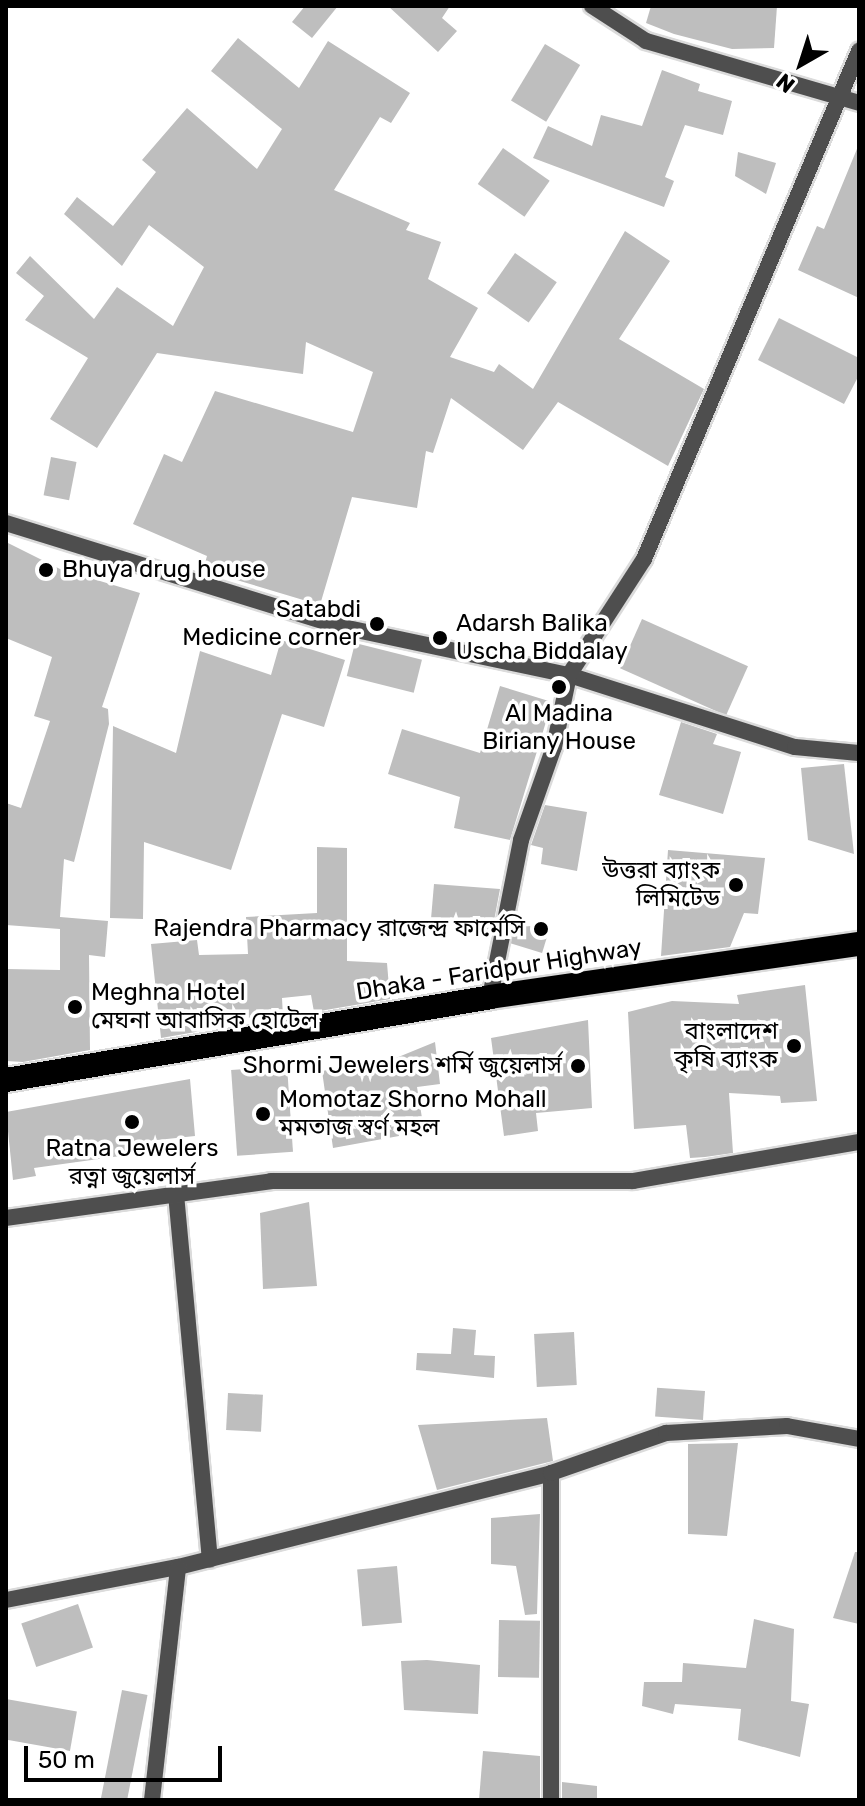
<!DOCTYPE html>
<html>
<head>
<meta charset="utf-8">
<style>
	body { margin:0 }
	#map { position:relative; width:865px; height:1806px; overflow:hidden; background:#fff; font-family:Rubik,"Noto Sans Bengali",sans-serif }
	div>[style] { position:absolute }
	[style*='--x'] { left:calc(var(--x)*1px); top:calc(var(--y)*1px); width:calc(var(--w)*1px); rotate:calc(var(--a)*1deg) }
	.building>* { inset:0; background:#bebebe; transform-origin:0 0 }
	.roads { filter:drop-shadow(2px 0 #dbdbdb) drop-shadow(-2px 0 #dbdbdb) drop-shadow(0 2px #dbdbdb) drop-shadow(0 -2px #dbdbdb) }
	.street>* { height:16px; margin:-8px; padding:0 8px; transform-origin:8px; border-radius:8px; background:#4e4e4e }
	.highway>* { height:24px; margin:-12px; padding:0 12px; transform-origin:12px; border-radius:12px; background:#000 }
	.dots>* { width:22px; height:22px; translate:-50% -50%; box-sizing:border-box; border:4px solid #fff; border-radius:50% }
	span { translate:-50% -50%; white-space:nowrap; text-align:center; line-height:1.15; -webkit-text-stroke:7px #fff; paint-order:stroke }
	.poi-label { font-size:24px; color:#000 }
	.left { translate:0 -50%; text-align:left }
	.right { translate:-100% -50%; text-align:right }
	.street-label { font-size:24px; color:#000 }
	.frame { position:absolute; inset:0; border:8px solid #000; pointer-events:none }
	.north { position:absolute; left:761px; top:24px; width:80px; height:80px; -webkit-text-stroke:6px #fff; paint-order:stroke; rotate:219deg; font-size:22px; font-weight:700; line-height:32px; text-align:center; color:#000 }
	.north::after { content:''; display:block; margin:auto; width:28px; height:36px; background:#000; clip-path:polygon(50% 0,100% 100%,50% 72%,0 100%) }
	.scale { position:absolute; left:24px; top:1746px; width:198px; height:36px; box-sizing:border-box; border:4px solid #000; border-top:0; padding-left:10px; font-size:24px; line-height:28px; white-space:nowrap; color:#000; -webkit-text-stroke:6px #fff; paint-order:stroke }
</style>
</head>
<body>
<div id="map">
	<div class="building">
		<div style="clip-path:polygon(305px 6px,338px 6px,312px 38px,292px 22px)"></div>
		<div style="clip-path:polygon(388px 6px,450px 6px,442px 18px,457px 31px,438px 52px)"></div>
		<div style="clip-path:polygon(651px 6px,777px 6px,774px 48px,732px 49px,674px 34px,646px 23px)"></div>
		<div style="clip-path:polygon(238px 38px,299px 88px,328px 41px,410px 93px,391px 123px,380px 117px,334px 190px,410px 223px,406px 230px,441px 242px,428px 279px,478px 308px,450px 357px,494px 372px,499px 364px,533px 389px,625px 231px,670px 261px,619px 339px,704px 389px,668px 466px,558px 402px,523px 450px,451px 398px,433px 453px,426px 451px,417px 508px,352px 497px,320px 605px,203px 570px,207px 556px,133px 524px,164px 454px,182px 462px,215px 391px,353px 432px,373px 372px,306px 342px,303px 374px,157px 353px,97px 448px,50px 419px,88px 358px,25px 320px,44px 296px,16px 273px,30px 256px,94px 319px,117px 287px,173px 326px,204px 267px,149px 225px,122px 266px,64px 214px,77px 197px,113px 226px,156px 172px,142px 160px,187px 108px,257px 169px,282px 129px,211px 71px)"></div>
		<div style="left:545px;top:44px;width:41px;height:66px;rotate:31deg"></div>
		<div style="clip-path:polygon(662px 70px,700px 84px,698px 91px,732px 101px,723px 135px,685px 125px,665px 177px,674px 181px,664px 207px,533px 158px,548px 126px,592px 146px,601px 115px,642px 126px)"></div>
		<div style="clip-path:polygon(859px 144px,859px 298px,798px 270px,817px 226px,824px 229px)"></div>
		<div style="left:503px;top:148px;width:57px;height:44px;rotate:35deg"></div>
		<div style="clip-path:polygon(738px 152px,776px 163px,766px 194px,735px 176px)"></div>
		<div style="left:515px;top:253px;width:51px;height:49px;rotate:35deg"></div>
		<div style="clip-path:polygon(779px 318px,859px 358px,859px 375px,844px 404px,758px 360px)"></div>
		<div style="left:51px;top:457px;width:26px;height:39px;rotate:11deg"></div>
		<div style="clip-path:polygon(6px 542px,60px 569px,140px 593px,102px 707px,108px 709px,109px 724px,74px 862px,64px 859px,60px 917px,108px 921px,105px 957px,89px 955px,90px 1050px,23px 1062px,6px 1061px,6px 969px,60px 970px,60px 929px,6px 925px,6px 803px,21px 808px,50px 721px,34px 716px,52px 657px,6px 638px)"></div>
		<div style="left:642px;top:619px;width:116px;height:54px;rotate:24deg"></div>
		<div style="clip-path:polygon(281px 640px,345px 660px,324px 727px,282px 714px,231px 870px,144px 842px,143px 919px,110px 918px,113px 726px,176px 753px,200px 651px,271px 675px)"></div>
		<div style="left:355px;top:643px;width:69px;height:34px;rotate:14deg"></div>
		<div style="clip-path:polygon(500px 686px,552px 702px,510px 840px,454px 828px,460px 797px,388px 774px,402px 729px,480px 753px)"></div>
		<div style="clip-path:polygon(681px 722px,717px 734px,713px 744px,741px 752px,723px 814px,659px 795px)"></div>
		<div style="clip-path:polygon(844px 764px,854px 854px,808px 840px,801px 768px)"></div>
		<div style="clip-path:polygon(545px 805px,587px 812px,577px 871px,541px 864px,543px 848px,531px 845px)"></div>
		<div style="clip-path:polygon(317px 847px,347px 848px,347px 961px,387px 963px,390px 999px,314px 1012px,311px 995px,282px 998px,283px 1017px,205px 1019px,207px 1030px,161px 1038px,151px 944px,197px 940px,199px 955px,248px 954px,246px 917px,317px 913px)"></div>
		<div style="clip-path:polygon(668px 850px,765px 858px,758px 914px,744px 913px,730px 947px,661px 956px)"></div>
		<div style="clip-path:polygon(434px 884px,500px 889px,491px 937px,431px 919px)"></div>
		<div style="left:516px;top:922px;width:34px;height:22px;rotate:17deg"></div>
		<div style="clip-path:polygon(805px 985px,817px 1101px,781px 1103px,780px 1096px,729px 1093px,733px 1153px,705px 1157px,690px 1158px,686px 1125px,634px 1129px,628px 1012px,672px 1001px,739px 1004px,737px 995px)"></div>
		<div style="clip-path:polygon(588px 1020px,592px 1108px,536px 1113px,538px 1131px,504px 1136px,491px 1038px)"></div>
		<div style="clip-path:polygon(435px 1042px,440px 1084px,417px 1087px,422px 1118px,396px 1119px,399px 1136px,333px 1148px,322px 1071px,391px 1060px)"></div>
		<div style="left:287px;top:1066px;width:86px;height:56px;rotate:86deg"></div>
		<div style="clip-path:polygon(190px 1079px,195px 1136px,148px 1141px,149px 1152px,34px 1168px,36px 1176px,13px 1180px,6px 1112px)"></div>
		<div style="clip-path:polygon(309px 1202px,317px 1286px,263px 1289px,260px 1213px)"></div>
		<div style="clip-path:polygon(453px 1328px,476px 1330px,474px 1355px,495px 1356px,494px 1378px,416px 1370px,417px 1353px,451px 1354px)"></div>
		<div style="left:574px;top:1332px;width:53px;height:40px;rotate:87deg"></div>
		<div style="left:705px;top:1391px;width:29px;height:48px;rotate:94deg"></div>
		<div style="left:228px;top:1393px;width:35px;height:37px;rotate:3deg"></div>
		<div style="clip-path:polygon(547px 1418px,553px 1461px,437px 1490px,418px 1425px)"></div>
		<div style="clip-path:polygon(738px 1443px,727px 1536px,688px 1534px,688px 1444px)"></div>
		<div style="clip-path:polygon(540px 1514px,537px 1614px,525px 1615px,516px 1566px,491px 1564px,491px 1518px)"></div>
		<div style="clip-path:polygon(855px 1552px,859px 1552px,859px 1624px,833px 1618px)"></div>
		<div style="left:397px;top:1566px;width:57px;height:40px;rotate:85deg"></div>
		<div style="left:78px;top:1604px;width:46px;height:60px;rotate:71deg"></div>
		<div style="clip-path:polygon(754px 1619px,794px 1629px,791px 1701px,809px 1704px,800px 1757px,738px 1740px,741px 1709px,675px 1704px,673px 1714px,642px 1706px,644px 1682px,682px 1682px,683px 1663px,746px 1668px)"></div>
		<div style="left:499px;top:1620px;width:41px;height:57px;rotate:1deg"></div>
		<div style="clip-path:polygon(427px 1660px,480px 1665px,478px 1714px,404px 1710px,401px 1661px)"></div>
		<div style="left:122px;top:1690px;width:26px;height:111px;rotate:11deg"></div>
		<div style="left:6px;top:1699px;width:72px;height:40px;rotate:10deg"></div>
		<div style="clip-path:polygon(483px 1751px,540px 1756px,540px 1800px,479px 1800px)"></div>
		<div style="clip-path:polygon(562px 1782px,597px 1786px,597px 1800px,562px 1800px)"></div>
	</div>
	<div class="roads">
		<div class="street">
			<div style="--x:592;--y:6;--w:64;--a:32.9"></div>
			<div style="--x:646;--y:41;--w:222;--a:16.2"></div>
			<div style="--x:6;--y:523;--w:348;--a:17.2"></div>
			<div style="--x:338;--y:626;--w:236;--a:12"></div>
			<div style="--x:569;--y:675;--w:237;--a:17.7"></div>
			<div style="--x:795;--y:747;--w:64;--a:5.4"></div>
			<div style="--x:490;--y:997;--w:160;--a:-78.8"></div>
			<div style="--x:521;--y:840;--w:99;--a:-70.5"></div>
			<div style="--x:554;--y:747;--w:74;--a:-78.2"></div>
			<div style="--x:569;--y:675;--w:138;--a:-57.1"></div>
			<div style="--x:644;--y:559;--w:552;--a:-67.06"></div>
			<div style="--x:176;--y:1194;--w:367;--a:84.7"></div>
			<div style="--x:6;--y:1218;--w:268;--a:-7.9"></div>
			<div style="--x:271;--y:1181;--w:362;--a:0"></div>
			<div style="--x:633;--y:1181;--w:229;--a:-9.8"></div>
			<div style="--x:551;--y:1473;--w:327;--a:90"></div>
			<div style="--x:6;--y:1600;--w:175;--a:-10.9"></div>
			<div style="--x:178;--y:1567;--w:385;--a:-14.1"></div>
			<div style="--x:551;--y:1473;--w:122;--a:-19.2"></div>
			<div style="--x:666;--y:1433;--w:121;--a:-3.3"></div>
			<div style="--x:787;--y:1426;--w:73;--a:10.2"></div>
			<div style="--x:152;--y:1800;--w:234;--a:-83.6"></div>
		</div>
		<div class="highway">
			<div style="--x:6;--y:1080;--w:491;--a:-9.7"></div>
			<div style="--x:490;--y:997;--w:373;--a:-8.2"></div>
		</div>
	</div>
	<div class="dots">
		<div style="left:46px;top:570px;background:#000"></div>
		<div style="left:377px;top:624px;background:#000"></div>
		<div style="left:440px;top:638px;background:#000"></div>
		<div style="left:559px;top:687px;background:#000"></div>
		<div style="left:736px;top:885px;background:#000"></div>
		<div style="left:541px;top:929px;background:#000"></div>
		<div style="left:75px;top:1007px;background:#000"></div>
		<div style="left:794px;top:1046px;background:#000"></div>
		<div style="left:578px;top:1066px;background:#000"></div>
		<div style="left:263px;top:1114px;background:#000"></div>
		<div style="left:132px;top:1122px;background:#000"></div>
	</div>
	<div class="poi-label">
		<span class="left" style="left:62px;top:570px">Bhuya drug house</span>
		<span class="right" style="left:361px;top:624px">Satabdi<br>Medicine corner</span>
		<span class="left" style="left:456px;top:638px">Adarsh Balika<br>Uscha Biddalay</span>
		<span style="left:559px;top:728px">Al Madina<br>Biriany House</span>
		<span class="right" style="left:720px;top:885px">উত্তরা ব্যাংক<br>লিমিটেড</span>
		<span class="right" style="left:525px;top:929px">Rajendra Pharmacy রাজেন্দ্র ফার্মেসি</span>
		<span class="left" style="left:91px;top:1007px">Meghna Hotel<br>মেঘনা আবাসিক হোটেল</span>
		<span class="right" style="left:778px;top:1046px">বাংলাদেশ<br>কৃষি ব্যাংক</span>
		<span class="right" style="left:562px;top:1066px">Shormi Jewelers শর্মি জুয়েলার্স</span>
		<span class="left" style="left:279px;top:1114px">Momotaz Shorno Mohall<br>মমতাজ স্বর্ণ মহল</span>
		<span style="left:132px;top:1163px">Ratna Jewelers<br>রত্না জুয়েলার্স</span>
	</div>
	<div class="street-label">
		<span style="left:499px;top:970px;rotate:-9deg">Dhaka - Faridpur Highway</span>
	</div>
	<div class="frame"></div>
	<div class="north">N</div>
	<div class="scale">50 m</div>
</div>
</body>
</html>
